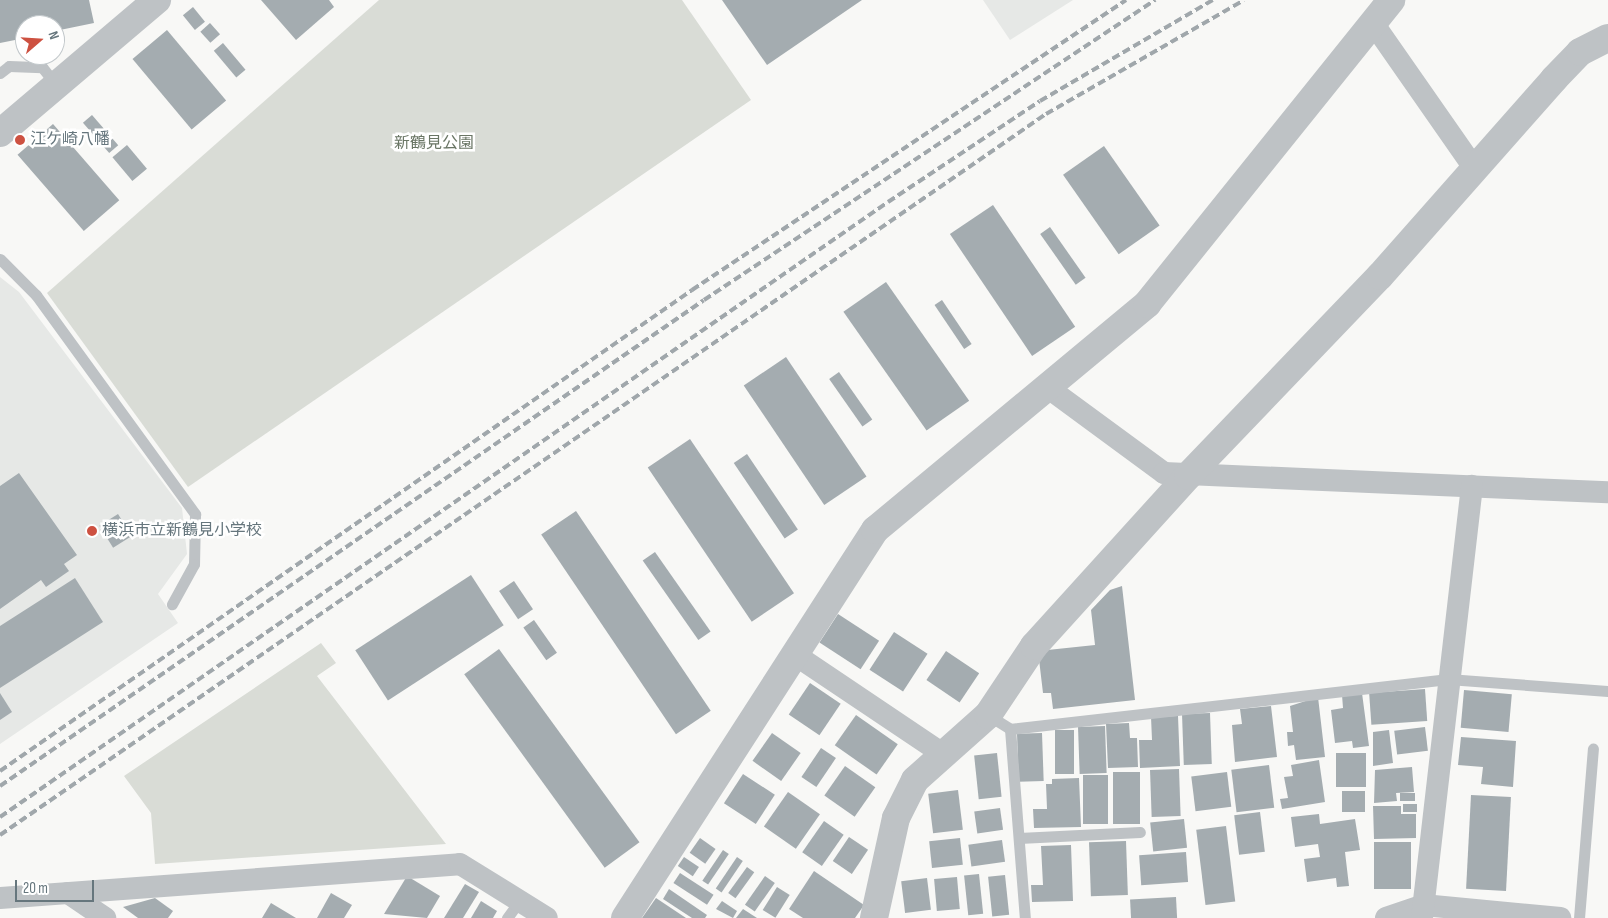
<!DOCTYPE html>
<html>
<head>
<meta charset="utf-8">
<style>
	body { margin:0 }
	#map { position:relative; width:1608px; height:918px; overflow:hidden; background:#f8f8f6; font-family:"Sofia Sans Condensed","Noto Sans JP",sans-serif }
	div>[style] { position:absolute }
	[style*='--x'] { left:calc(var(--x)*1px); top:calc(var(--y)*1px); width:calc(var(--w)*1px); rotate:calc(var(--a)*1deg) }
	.built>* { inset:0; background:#e6e8e6 }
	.green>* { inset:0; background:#d9dcd6 }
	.building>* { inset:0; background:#a4acb0; transform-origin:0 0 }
	.service>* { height:11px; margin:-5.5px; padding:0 5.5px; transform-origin:5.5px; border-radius:5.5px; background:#bec2c5 }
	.minor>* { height:22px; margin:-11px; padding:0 11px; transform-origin:11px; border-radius:11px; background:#bec2c5 }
	.tertiary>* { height:28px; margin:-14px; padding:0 14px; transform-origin:14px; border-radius:14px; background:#bec2c5 }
	.rail>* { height:4px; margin-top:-2px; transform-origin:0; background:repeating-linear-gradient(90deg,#a0a7ab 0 8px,transparent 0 12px) }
	.dots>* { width:14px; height:14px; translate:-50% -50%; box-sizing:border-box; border:2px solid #fff; border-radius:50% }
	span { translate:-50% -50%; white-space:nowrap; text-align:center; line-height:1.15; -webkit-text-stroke:5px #fff; paint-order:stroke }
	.poi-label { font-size:16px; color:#66767d }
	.left { translate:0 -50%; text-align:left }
	.park-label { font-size:16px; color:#6a7665 }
	.north { position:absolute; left:15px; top:15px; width:50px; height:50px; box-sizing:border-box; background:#fff; border:1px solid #c2c8cb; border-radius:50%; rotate:71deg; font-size:14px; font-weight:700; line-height:20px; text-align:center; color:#66767d }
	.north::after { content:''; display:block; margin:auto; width:18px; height:22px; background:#cd5141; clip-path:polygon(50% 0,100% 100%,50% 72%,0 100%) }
	.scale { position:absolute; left:15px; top:880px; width:79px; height:22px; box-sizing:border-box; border:2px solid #66767d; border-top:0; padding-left:6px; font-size:15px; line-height:18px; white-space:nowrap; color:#66767d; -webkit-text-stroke:4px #fff; paint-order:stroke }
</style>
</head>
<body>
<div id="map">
	<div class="built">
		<div style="clip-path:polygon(983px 0,1073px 0,1010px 40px)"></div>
		<div style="clip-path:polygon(0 277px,19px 292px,182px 508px,187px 554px,158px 594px,178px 623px,0 744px)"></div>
	</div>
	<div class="green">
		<div style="clip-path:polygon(379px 0,682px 0,751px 100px,188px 487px,47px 293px)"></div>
		<div style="clip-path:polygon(321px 643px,336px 663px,317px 676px,446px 844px,155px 864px,151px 813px,124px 776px)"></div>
	</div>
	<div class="building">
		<div style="clip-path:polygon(0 0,89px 0,94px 23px,55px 31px,55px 25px,25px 25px,25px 38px,0 43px)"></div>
		<div style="clip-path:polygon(261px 0,329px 0,334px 7px,296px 40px)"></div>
		<div style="clip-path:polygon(722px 0,862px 0,767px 65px)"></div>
		<div style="left:193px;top:7px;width:19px;height:13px;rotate:51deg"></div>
		<div style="left:210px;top:23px;width:15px;height:13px;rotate:48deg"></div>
		<div style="left:167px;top:30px;width:92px;height:45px;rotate:50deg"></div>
		<div style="left:223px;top:43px;width:35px;height:12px;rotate:50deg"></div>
		<div style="left:92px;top:115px;width:40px;height:12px;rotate:49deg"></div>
		<div style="left:53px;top:124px;width:101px;height:47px;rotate:49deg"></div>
		<div style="left:127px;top:145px;width:31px;height:19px;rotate:50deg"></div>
		<div style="left:1104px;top:146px;width:97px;height:50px;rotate:55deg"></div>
		<div style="left:993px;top:205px;width:147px;height:52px;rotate:56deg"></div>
		<div style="left:1050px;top:227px;width:62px;height:12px;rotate:55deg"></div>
		<div style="left:886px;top:282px;width:145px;height:52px;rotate:55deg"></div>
		<div style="left:942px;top:300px;width:53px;height:9px;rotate:56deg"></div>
		<div style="left:786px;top:357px;width:144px;height:51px;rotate:56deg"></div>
		<div style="left:839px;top:372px;width:58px;height:12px;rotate:55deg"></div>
		<div style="left:690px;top:439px;width:186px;height:51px;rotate:56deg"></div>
		<div style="left:747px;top:454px;width:91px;height:16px;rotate:56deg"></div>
		<div style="clip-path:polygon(19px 473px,77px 555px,64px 564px,69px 571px,46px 587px,41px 580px,0 609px,0 486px)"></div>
		<div style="left:576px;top:511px;width:241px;height:42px;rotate:56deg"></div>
		<div style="left:118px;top:514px;width:26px;height:22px;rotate:58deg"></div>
		<div style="left:655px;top:552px;width:97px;height:15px;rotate:55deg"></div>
		<div style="left:471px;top:575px;width:60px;height:138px;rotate:57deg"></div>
		<div style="clip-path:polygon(75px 578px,103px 622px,0 688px,0 626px)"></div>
		<div style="left:514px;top:581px;width:34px;height:18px;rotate:56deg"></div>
		<div style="clip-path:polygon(1122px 586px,1135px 700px,1053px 709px,1051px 693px,1043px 693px,1038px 651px,1095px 645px,1091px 610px,1110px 590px)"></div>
		<div style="left:838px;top:614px;width:49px;height:34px;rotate:33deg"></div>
		<div style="left:534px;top:620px;width:40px;height:13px;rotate:55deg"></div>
		<div style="left:894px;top:632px;width:40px;height:45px;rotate:33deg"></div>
		<div style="left:499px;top:649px;width:239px;height:43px;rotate:54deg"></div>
		<div style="left:946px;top:651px;width:40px;height:35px;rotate:34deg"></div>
		<div style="left:810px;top:683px;width:37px;height:38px;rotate:34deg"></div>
		<div style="left:1425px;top:689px;width:32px;height:56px;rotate:86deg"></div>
		<div style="left:1464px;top:690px;width:48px;height:38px;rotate:5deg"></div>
		<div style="clip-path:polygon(0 693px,12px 712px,0 720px)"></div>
		<div style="clip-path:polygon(1362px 693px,1369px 746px,1353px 748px,1352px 741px,1335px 743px,1331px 710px,1343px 708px,1342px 695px)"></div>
		<div style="clip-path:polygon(1318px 697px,1325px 757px,1296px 760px,1294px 745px,1288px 746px,1287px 732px,1293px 732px,1290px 706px)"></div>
		<div style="clip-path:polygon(1271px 706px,1277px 757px,1235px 762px,1232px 725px,1242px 724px,1240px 709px)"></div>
		<div style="left:1210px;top:713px;width:51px;height:28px;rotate:88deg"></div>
		<div style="left:856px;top:715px;width:51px;height:37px;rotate:35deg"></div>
		<div style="clip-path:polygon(1178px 716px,1180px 766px,1140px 768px,1139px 740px,1152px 740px,1151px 717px)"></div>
		<div style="clip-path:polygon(1129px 723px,1130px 738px,1137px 738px,1138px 767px,1108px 768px,1106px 724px)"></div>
		<div style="left:1105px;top:726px;width:47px;height:27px;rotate:88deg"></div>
		<div style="left:1425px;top:727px;width:24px;height:31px;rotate:83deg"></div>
		<div style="left:1055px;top:730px;width:19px;height:44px"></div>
		<div style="clip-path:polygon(1389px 730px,1393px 763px,1373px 766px,1373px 732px)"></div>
		<div style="left:772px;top:733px;width:35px;height:34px;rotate:35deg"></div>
		<div style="left:1042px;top:733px;width:48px;height:25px;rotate:88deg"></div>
		<div style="clip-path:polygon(1461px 737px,1516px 741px,1513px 787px,1481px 784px,1483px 767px,1458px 765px)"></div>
		<div style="left:821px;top:748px;width:18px;height:35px;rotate:34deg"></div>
		<div style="left:997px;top:753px;width:44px;height:23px;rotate:84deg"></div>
		<div style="left:1336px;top:753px;width:30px;height:34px"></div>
		<div style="clip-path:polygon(1319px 760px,1325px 802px,1282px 809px,1280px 799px,1288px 798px,1284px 777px,1293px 776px,1291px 765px)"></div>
		<div style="left:1269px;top:765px;width:43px;height:38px;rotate:83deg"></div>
		<div style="left:845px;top:766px;width:37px;height:36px;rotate:35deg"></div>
		<div style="clip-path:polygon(1412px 767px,1414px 792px,1396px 793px,1397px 801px,1374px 803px,1375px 770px)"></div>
		<div style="left:1179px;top:769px;width:47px;height:29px;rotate:88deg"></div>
		<div style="left:1113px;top:772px;width:27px;height:52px"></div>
		<div style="left:1227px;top:772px;width:35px;height:36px;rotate:83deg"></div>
		<div style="left:743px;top:774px;width:38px;height:35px;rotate:33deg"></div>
		<div style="left:1083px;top:775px;width:25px;height:49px"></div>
		<div style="clip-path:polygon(1079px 778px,1081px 827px,1034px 828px,1033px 809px,1047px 809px,1046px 784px,1052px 784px,1052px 779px)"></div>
		<div style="left:958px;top:790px;width:40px;height:30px;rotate:83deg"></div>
		<div style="left:1342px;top:791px;width:23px;height:21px"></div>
		<div style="left:788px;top:792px;width:39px;height:42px;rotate:35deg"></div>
		<div style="left:1415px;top:793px;width:8px;height:15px;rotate:90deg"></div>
		<div style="left:1471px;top:795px;width:40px;height:94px;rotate:3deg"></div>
		<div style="left:1403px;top:804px;width:14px;height:8px"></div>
		<div style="clip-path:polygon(1373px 806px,1401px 806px,1401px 814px,1416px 814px,1416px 838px,1374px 839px)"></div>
		<div style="left:1000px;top:808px;width:22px;height:26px;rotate:82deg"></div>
		<div style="left:1260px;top:812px;width:40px;height:26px;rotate:83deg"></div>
		<div style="clip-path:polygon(1319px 814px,1320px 824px,1355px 819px,1360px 850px,1345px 852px,1349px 886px,1337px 887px,1336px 878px,1307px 882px,1304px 859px,1320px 857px,1318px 844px,1295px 847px,1291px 817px)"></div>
		<div style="left:1184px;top:819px;width:29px;height:34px;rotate:84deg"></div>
		<div style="left:824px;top:821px;width:24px;height:38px;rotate:35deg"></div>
		<div style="left:1226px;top:826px;width:76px;height:30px;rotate:83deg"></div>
		<div style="left:849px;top:837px;width:23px;height:29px;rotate:34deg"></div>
		<div style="left:700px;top:838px;width:19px;height:18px;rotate:35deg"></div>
		<div style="left:960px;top:838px;width:27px;height:31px;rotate:84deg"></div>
		<div style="left:1002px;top:840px;width:22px;height:34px;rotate:82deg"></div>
		<div style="left:1126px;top:841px;width:54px;height:37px;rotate:88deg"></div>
		<div style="left:1374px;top:842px;width:37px;height:47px"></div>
		<div style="clip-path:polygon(1071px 845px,1073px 901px,1032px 902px,1031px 885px,1043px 885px,1041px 846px)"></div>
		<div style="left:723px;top:850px;width:7px;height:37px;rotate:34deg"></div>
		<div style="left:1186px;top:852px;width:30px;height:47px;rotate:86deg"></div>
		<div style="left:684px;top:857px;width:18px;height:11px;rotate:34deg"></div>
		<div style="left:737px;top:857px;width:7px;height:38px;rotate:34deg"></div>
		<div style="left:747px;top:867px;width:9px;height:32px;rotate:36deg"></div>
		<div style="clip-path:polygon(814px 871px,864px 905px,855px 918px,803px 918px,789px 909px)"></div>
		<div style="left:680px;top:873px;width:40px;height:12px;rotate:33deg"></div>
		<div style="left:979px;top:874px;width:40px;height:15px;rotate:84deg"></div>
		<div style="left:1005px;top:875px;width:40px;height:17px;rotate:84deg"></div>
		<div style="clip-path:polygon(407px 876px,440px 896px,427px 918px,384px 914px)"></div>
		<div style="left:765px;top:876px;width:12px;height:35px;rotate:35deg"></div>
		<div style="left:957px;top:877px;width:32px;height:23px;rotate:85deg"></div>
		<div style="left:927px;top:878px;width:32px;height:26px;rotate:83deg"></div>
		<div style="clip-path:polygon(465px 884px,479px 892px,463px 918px,444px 918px)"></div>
		<div style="left:777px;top:887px;width:15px;height:27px;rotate:32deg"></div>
		<div style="clip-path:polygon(669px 889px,707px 915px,705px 918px,692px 918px,663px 899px)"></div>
		<div style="clip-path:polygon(331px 893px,352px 905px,344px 918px,317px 918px)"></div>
		<div style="left:1176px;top:897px;width:21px;height:46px;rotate:87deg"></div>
		<div style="clip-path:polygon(155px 898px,173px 911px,168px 918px,138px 918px,123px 907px)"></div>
		<div style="clip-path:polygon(656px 898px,686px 918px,642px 918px)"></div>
		<div style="clip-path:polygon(481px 901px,497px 911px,493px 918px,471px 918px)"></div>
		<div style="clip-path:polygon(722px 901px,737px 911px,733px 918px,716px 909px)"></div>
		<div style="clip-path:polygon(271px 903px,296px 918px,262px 918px)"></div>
		<div style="clip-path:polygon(743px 909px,757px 918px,736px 918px)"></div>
	</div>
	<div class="service">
		<div style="--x:0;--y:73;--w:11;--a:-38"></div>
		<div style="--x:9;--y:66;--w:33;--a:2"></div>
		<div style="--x:42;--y:67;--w:23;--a:52"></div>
		<div style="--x:0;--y:259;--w:51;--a:45"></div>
		<div style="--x:36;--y:295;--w:271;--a:54"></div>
		<div style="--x:195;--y:514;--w:50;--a:91.1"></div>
		<div style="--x:194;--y:564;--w:46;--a:118.8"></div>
		<div style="--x:988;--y:715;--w:26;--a:32"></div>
		<div style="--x:1010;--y:729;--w:441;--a:-6.5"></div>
		<div style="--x:1448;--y:679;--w:160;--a:4.3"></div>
		<div style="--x:1010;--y:729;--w:190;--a:85.5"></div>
		<div style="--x:1019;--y:838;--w:121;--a:-2.8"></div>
		<div style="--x:507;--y:918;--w:22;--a:-54"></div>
		<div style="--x:1579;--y:918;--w:170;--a:-85.3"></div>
	</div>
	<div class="minor">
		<div style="--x:1373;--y:23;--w:178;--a:55.1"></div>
		<div style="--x:1047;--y:387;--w:145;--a:36.3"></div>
		<div style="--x:1164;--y:473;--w:444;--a:2.5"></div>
		<div style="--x:797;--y:656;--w:176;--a:33.9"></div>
		<div style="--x:68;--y:893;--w:45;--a:34"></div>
		<div style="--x:0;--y:898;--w:461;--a:-4.2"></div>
		<div style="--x:460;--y:864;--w:102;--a:31.8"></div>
		<div style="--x:1386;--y:918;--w:39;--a:-19"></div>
		<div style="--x:1423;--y:905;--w:138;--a:5.4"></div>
		<div style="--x:1422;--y:918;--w:435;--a:-83.4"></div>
	</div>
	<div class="tertiary">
		<div style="--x:0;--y:133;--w:206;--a:-40.3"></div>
		<div style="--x:625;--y:918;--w:462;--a:-57.2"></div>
		<div style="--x:875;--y:530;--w:354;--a:-39.7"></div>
		<div style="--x:1147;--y:304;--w:390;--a:-51.2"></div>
		<div style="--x:874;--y:918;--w:102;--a:-77.6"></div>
		<div style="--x:896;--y:818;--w:42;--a:-63.4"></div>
		<div style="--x:915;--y:780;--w:98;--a:-41.7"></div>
		<div style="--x:988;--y:715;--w:83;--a:-56.3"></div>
		<div style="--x:1034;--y:646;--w:229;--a:-47.8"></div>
		<div style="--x:1188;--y:476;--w:277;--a:-46.2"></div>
		<div style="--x:1380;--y:276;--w:263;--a:-48.5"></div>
		<div style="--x:1554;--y:79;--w:37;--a:-46"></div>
		<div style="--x:1580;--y:52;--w:31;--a:-27"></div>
	</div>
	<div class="rail">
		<div style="--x:0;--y:771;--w:843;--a:-34.8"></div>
		<div style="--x:692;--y:290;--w:522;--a:-33.75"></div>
		<div style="--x:0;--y:786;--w:855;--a:-34.62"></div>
		<div style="--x:704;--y:300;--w:542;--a:-33.63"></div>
		<div style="--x:0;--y:817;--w:1080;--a:-34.71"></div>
		<div style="--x:888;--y:202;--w:182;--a:-33.6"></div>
		<div style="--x:1040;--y:101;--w:200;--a:-30.3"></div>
		<div style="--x:0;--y:835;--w:1270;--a:-34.58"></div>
		<div style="--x:1046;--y:114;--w:228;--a:-29.9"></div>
	</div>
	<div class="dots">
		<div style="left:20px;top:140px;background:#cd5141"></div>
		<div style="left:92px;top:531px;background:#cd5141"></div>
	</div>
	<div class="poi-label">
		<span class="left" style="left:30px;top:140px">江ケ崎八幡</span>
		<span class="left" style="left:102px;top:531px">横浜市立新鶴見小学校</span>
	</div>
	<div class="park-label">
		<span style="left:434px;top:144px">新鶴見公園</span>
	</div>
	<div class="north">N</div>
	<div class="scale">20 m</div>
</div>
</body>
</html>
